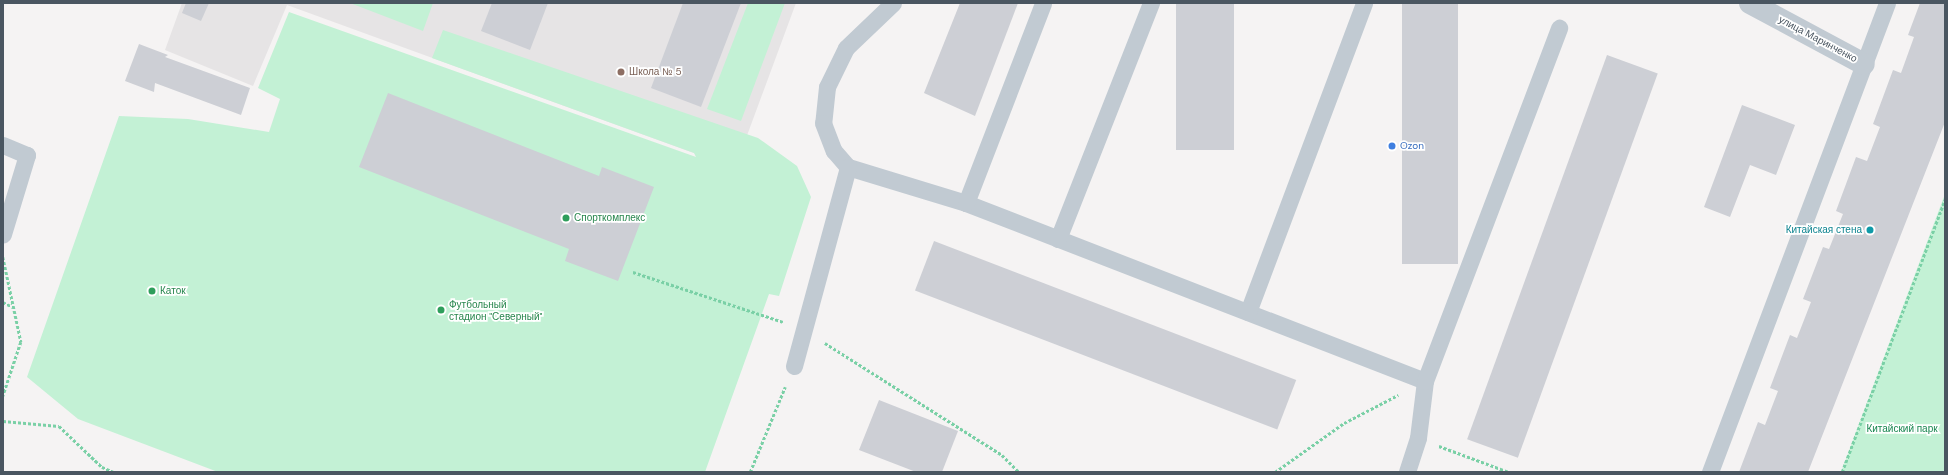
<!DOCTYPE html>
<html>
<head>
<meta charset="utf-8">
<style>
	body { margin:0 }
	#map { position:relative; width:1948px; height:475px; overflow:hidden; background:#f5f3f3; font-family:"DM Sans",sans-serif }
	div>[style] { position:absolute }
	[style*='--x'] { left:calc(var(--x)*1px); top:calc(var(--y)*1px); width:calc(var(--w)*1px); rotate:calc(var(--a)*1deg) }
	.education>* { inset:0; background:#e6e4e5 }
	.green>* { inset:0; background:#c3f1d5 }
	.building>* { inset:0; background:#cdcfd5; transform-origin:0 0 }
	.path>* { height:2.5px; margin-top:-1.25px; transform-origin:0; background:repeating-linear-gradient(90deg,#7ad0a6 0 3px,transparent 0 5px) }
	.lane>* { height:17px; margin:-8.5px; padding:0 8.5px; transform-origin:8.5px; border-radius:8.5px; background:#c1cad2 }
	.street>* { height:22px; margin:-11px; padding:0 11px; transform-origin:11px; border-radius:11px; background:#c1cad2 }
	.dots>* { width:11px; height:11px; translate:-50% -50%; box-sizing:border-box; border:2px solid #fff; border-radius:50% }
	span { translate:-50% -50%; white-space:nowrap; text-align:center; line-height:1.15; -webkit-text-stroke:3.5px #fff; paint-order:stroke }
	.street-label { font-size:10px; color:#4a5661 }
	.education-label { font-size:10px; color:#785e54 }
	.left { translate:0 -50%; text-align:left }
	.shop-label { font-size:10px; color:#366cbe }
	.leisure-label { font-size:10px; color:#27864d }
	.culture-label { font-size:10px; color:#0d838f }
	.right { translate:-100% -50%; text-align:right }
	.park-label { font-size:10px; color:#17864f }
	.frame { position:absolute; inset:0; border:4px solid #4a5661; pointer-events:none }
</style>
</head>
<body>
<div id="map">
	<div class="education">
		<div style="clip-path:polygon(182px 3px,796px 3px,735px 168px,287px 5px,253px 86px,165px 50px)"></div>
	</div>
	<div class="green">
		<div style="clip-path:polygon(350px 3px,433px 3px,423px 31px)"></div>
		<div style="clip-path:polygon(748px 3px,785px 3px,741px 121px,707px 109px)"></div>
		<div style="clip-path:polygon(289px 12px,696px 157px,694px 153px,432px 58px,443px 30px,758px 138px,797px 166px,811px 197px,779px 296px,769px 294px,705px 472px,218px 472px,78px 419px,27px 377px,119px 116px,188px 119px,269px 132px,280px 99px,258px 88px)"></div>
		<div style="clip-path:polygon(1945px 194px,1945px 472px,1841px 472px)"></div>
	</div>
	<div class="building">
		<div style="clip-path:polygon(186px 3px,209px 3px,201px 21px,182px 13px)"></div>
		<div style="clip-path:polygon(492px 3px,548px 3px,530px 50px,481px 31px)"></div>
		<div style="clip-path:polygon(683px 3px,741px 3px,701px 107px,651px 88px)"></div>
		<div style="clip-path:polygon(960px 3px,1018px 3px,975px 116px,924px 93px)"></div>
		<div style="left:1176px;top:3px;width:58px;height:147px"></div>
		<div style="left:1402px;top:3px;width:56px;height:261px"></div>
		<div style="clip-path:polygon(1920px 3px,1945px 3px,1945px 122px,1808px 472px,1739px 472px,1758px 422px,1765px 425px,1778px 391px,1770px 388px,1790px 335px,1797px 338px,1811px 302px,1803px 299px,1823px 247px,1829px 249px,1843px 214px,1836px 211px,1856px 157px,1867px 161px,1880px 127px,1873px 124px,1893px 70px,1901px 73px,1914px 37px,1908px 35px)"></div>
		<div style="clip-path:polygon(139px 44px,168px 55px,165px 57px,250px 88px,241px 115px,155px 83px,154px 92px,125px 81px)"></div>
		<div style="left:1607px;top:55px;width:54px;height:409px;rotate:20deg"></div>
		<div style="clip-path:polygon(388px 93px,599px 176px,602px 167px,654px 187px,618px 281px,565px 261px,569px 249px,359px 167px)"></div>
		<div style="clip-path:polygon(1742px 105px,1795px 125px,1776px 175px,1750px 165px,1730px 217px,1704px 207px)"></div>
		<div style="left:934px;top:241px;width:388px;height:53px;rotate:21deg"></div>
		<div style="clip-path:polygon(879px 400px,958px 431px,942px 472px,916px 472px,859px 450px)"></div>
	</div>
	<div class="path">
		<div style="--x:3;--y:257;--w:87;--a:78"></div>
		<div style="--x:21;--y:342;--w:57;--a:108.4"></div>
		<div style="--x:633;--y:272;--w:158;--a:18.4"></div>
		<div style="--x:3;--y:302;--w:11;--a:27"></div>
		<div style="--x:825;--y:343;--w:209;--a:32.3"></div>
		<div style="--x:1002;--y:455;--w:24;--a:45"></div>
		<div style="--x:3;--y:421;--w:56;--a:5.1"></div>
		<div style="--x:59;--y:426;--w:59;--a:43.6"></div>
		<div style="--x:102;--y:467;--w:13;--a:23"></div>
		<div style="--x:1439;--y:446;--w:75;--a:20.4"></div>
		<div style="--x:750;--y:472;--w:92;--a:-67.6"></div>
		<div style="--x:1275;--y:472;--w:85;--a:-35.4"></div>
		<div style="--x:1344;--y:423;--w:61;--a:-27.4"></div>
		<div style="--x:1842;--y:472;--w:291;--a:-69.3"></div>
	</div>
	<div class="lane">
		<div style="--x:893;--y:3;--w:65;--a:136.2"></div>
		<div style="--x:846;--y:48;--w:43;--a:116"></div>
		<div style="--x:827;--y:87;--w:36;--a:96"></div>
		<div style="--x:823;--y:123;--w:30;--a:69"></div>
		<div style="--x:834;--y:151;--w:21;--a:49"></div>
		<div style="--x:848;--y:167;--w:123;--a:17"></div>
		<div style="--x:966;--y:203;--w:492;--a:21.2"></div>
		<div style="--x:1425;--y:381;--w:57;--a:97"></div>
		<div style="--x:1418;--y:438;--w:36;--a:108"></div>
		<div style="--x:3;--y:145;--w:26;--a:23"></div>
		<div style="--x:27;--y:155;--w:83;--a:106.9"></div>
		<div style="--x:966;--y:203;--w:214;--a:-68.9"></div>
		<div style="--x:1058;--y:239;--w:254;--a:-68.5"></div>
		<div style="--x:1248;--y:312;--w:330;--a:-69.4"></div>
		<div style="--x:794;--y:366;--w:206;--a:-74.8"></div>
		<div style="--x:1425;--y:381;--w:378;--a:-69.2"></div>
		<div style="--x:1710;--y:472;--w:501;--a:-69.32"></div>
	</div>
	<div class="street">
		<div style="--x:1750;--y:3;--w:129;--a:28.2"></div>
	</div>
	<div class="dots">
		<div style="left:621px;top:72px;background:#8d6e63"></div>
		<div style="left:1392px;top:146px;background:#3f7fe0"></div>
		<div style="left:566px;top:218px;background:#2e9e5b"></div>
		<div style="left:1870px;top:230px;background:#0f9aa8"></div>
		<div style="left:152px;top:291px;background:#2e9e5b"></div>
		<div style="left:441px;top:310px;background:#2e9e5b"></div>
	</div>
	<div class="street-label">
		<span style="left:1818px;top:39px;rotate:28deg">улица Маринченко</span>
	</div>
	<div class="education-label">
		<span class="left" style="left:629px;top:72px">Школа № 5</span>
	</div>
	<div class="shop-label">
		<span class="left" style="left:1400px;top:146px">Ozon</span>
	</div>
	<div class="leisure-label">
		<span class="left" style="left:574px;top:218px">Спорткомплекс</span>
		<span class="left" style="left:160px;top:291px">Каток</span>
		<span class="left" style="left:449px;top:310px">Футбольный<br>стадион "Северный"</span>
	</div>
	<div class="culture-label">
		<span class="right" style="left:1862px;top:230px">Китайская стена</span>
	</div>
	<div class="park-label">
		<span style="left:1902px;top:429px">Китайский парк</span>
	</div>
	<div class="frame"></div>
</div>
</body>
</html>
